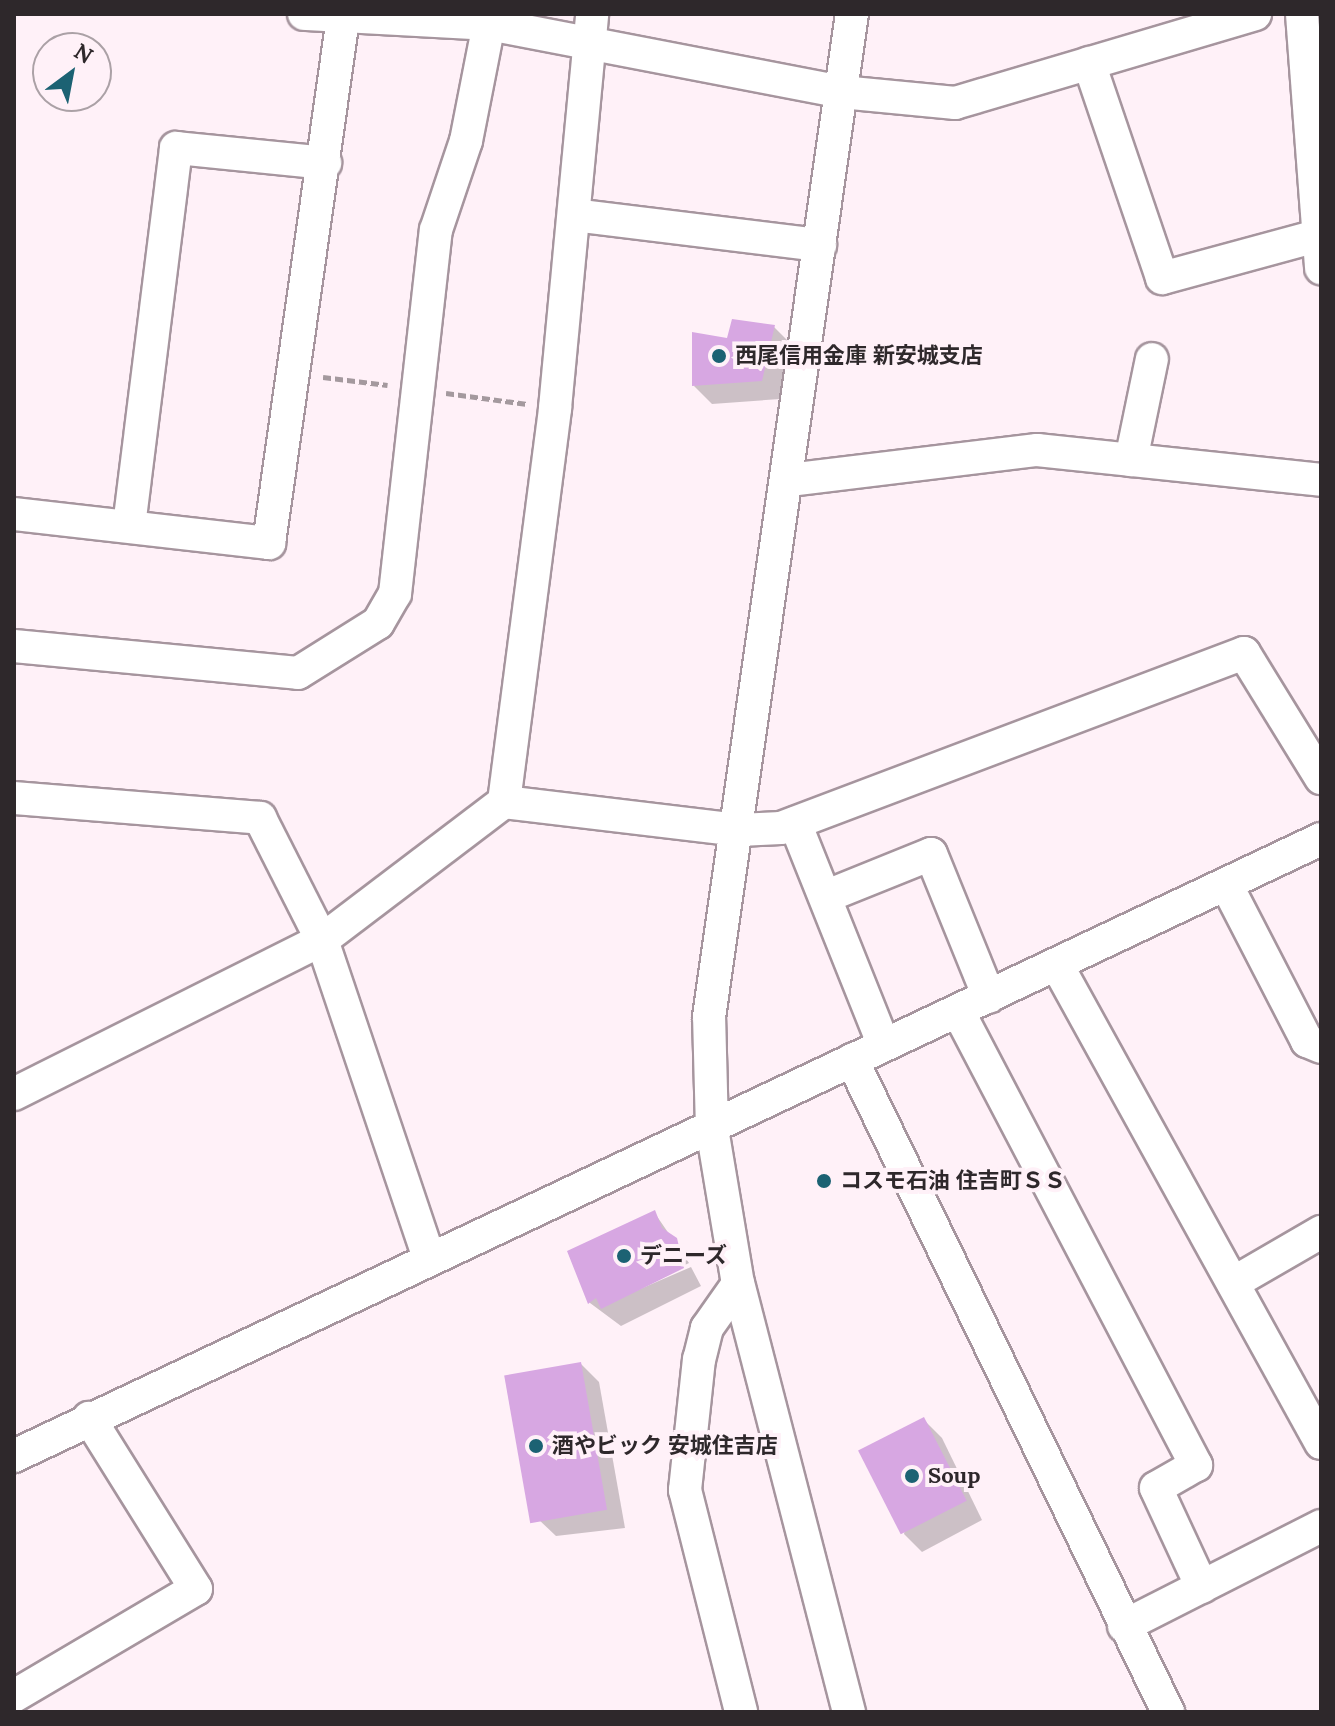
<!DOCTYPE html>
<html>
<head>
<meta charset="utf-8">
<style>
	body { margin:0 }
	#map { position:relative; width:1335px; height:1726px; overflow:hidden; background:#fff1f8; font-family:Lora,"Noto Sans JP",serif }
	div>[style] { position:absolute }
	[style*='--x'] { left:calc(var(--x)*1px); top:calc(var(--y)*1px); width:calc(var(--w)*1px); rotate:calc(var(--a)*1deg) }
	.shadow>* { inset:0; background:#0003 }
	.building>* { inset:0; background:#d7a7e2; transform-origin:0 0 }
	.path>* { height:5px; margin-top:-2.5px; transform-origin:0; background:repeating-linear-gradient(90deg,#a4999e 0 8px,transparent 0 12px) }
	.roads { filter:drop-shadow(2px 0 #a6959e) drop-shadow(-2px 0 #a6959e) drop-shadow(0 2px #a6959e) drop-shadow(0 -2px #a6959e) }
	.minor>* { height:32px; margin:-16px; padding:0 16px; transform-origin:16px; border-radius:16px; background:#fff }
	.dots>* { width:22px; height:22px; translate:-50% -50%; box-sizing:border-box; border:4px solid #fff1f8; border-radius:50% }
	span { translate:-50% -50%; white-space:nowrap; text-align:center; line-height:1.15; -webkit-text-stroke:8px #fff1f8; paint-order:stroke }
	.poi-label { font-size:22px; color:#2e282b; font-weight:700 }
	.left { translate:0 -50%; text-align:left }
	.frame { position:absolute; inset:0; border:16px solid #2e282b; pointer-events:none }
	.north { position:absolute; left:32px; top:32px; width:80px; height:80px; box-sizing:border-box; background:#fff1f8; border:2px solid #aba1a6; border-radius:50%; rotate:32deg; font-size:22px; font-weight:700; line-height:32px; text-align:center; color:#2e282b }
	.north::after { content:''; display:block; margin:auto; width:28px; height:36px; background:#1c6273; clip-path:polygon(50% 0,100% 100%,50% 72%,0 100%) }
</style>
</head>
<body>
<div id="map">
	<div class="shadow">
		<div style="clip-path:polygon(774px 327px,792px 345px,780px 399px,712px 404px,694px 386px,729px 340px)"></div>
		<div style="clip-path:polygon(654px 1212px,689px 1263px,601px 1306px,691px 1267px,701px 1286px,621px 1326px,590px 1303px,570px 1252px)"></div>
		<div style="clip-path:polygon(581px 1364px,599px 1382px,625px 1528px,556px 1536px,537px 1518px)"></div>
		<div style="clip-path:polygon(923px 1419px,942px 1438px,982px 1520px,922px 1552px,904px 1534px)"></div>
	</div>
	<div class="building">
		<div style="clip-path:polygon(732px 319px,775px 325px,762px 381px,692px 386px,692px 332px,727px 338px)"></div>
		<div style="clip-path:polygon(655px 1210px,662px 1228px,677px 1238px,684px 1268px,601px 1309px,596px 1298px,588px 1304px,567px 1251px)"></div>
		<div style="left:581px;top:1362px;width:150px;height:78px;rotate:80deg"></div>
		<div style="left:924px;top:1417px;width:94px;height:74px;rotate:63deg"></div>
	</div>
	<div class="path">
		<div style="--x:323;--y:377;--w:65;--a:7"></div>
		<div style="--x:446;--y:393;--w:82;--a:7.7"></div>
	</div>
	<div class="roads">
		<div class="minor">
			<div style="--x:304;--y:14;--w:185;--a:3.1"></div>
			<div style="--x:489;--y:24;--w:359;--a:10.9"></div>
			<div style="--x:841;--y:92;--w:115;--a:5.5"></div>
			<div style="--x:955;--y:103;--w:313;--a:-16.5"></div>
			<div style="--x:1302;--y:14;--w:255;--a:85.7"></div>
			<div style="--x:1089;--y:63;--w:227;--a:71.2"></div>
			<div style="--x:1162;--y:278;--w:161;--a:-15.2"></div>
			<div style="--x:574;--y:215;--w:248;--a:7"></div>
			<div style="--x:1131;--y:460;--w:103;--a:-78.3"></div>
			<div style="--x:789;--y:480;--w:250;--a:-6.9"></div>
			<div style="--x:1037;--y:450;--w:286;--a:6"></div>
			<div style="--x:14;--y:514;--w:257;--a:6.5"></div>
			<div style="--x:269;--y:543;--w:530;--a:-81.98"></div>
			<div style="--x:129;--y:526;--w:381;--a:-82.9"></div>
			<div style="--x:176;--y:148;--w:150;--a:5.7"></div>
			<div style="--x:14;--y:646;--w:285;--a:5.4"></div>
			<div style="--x:298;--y:673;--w:94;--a:-32"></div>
			<div style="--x:378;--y:623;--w:34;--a:-60"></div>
			<div style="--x:395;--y:594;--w:366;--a:-83.6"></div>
			<div style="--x:436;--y:230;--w:94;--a:-71.4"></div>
			<div style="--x:466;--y:141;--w:129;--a:-78.9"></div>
			<div style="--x:14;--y:798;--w:247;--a:4.6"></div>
			<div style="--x:260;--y:818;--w:137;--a:63.1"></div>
			<div style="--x:322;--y:940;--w:336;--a:71.4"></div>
			<div style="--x:504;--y:802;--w:397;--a:-82.6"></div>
			<div style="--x:555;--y:408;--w:396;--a:-84.6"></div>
			<div style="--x:795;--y:823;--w:239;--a:68.2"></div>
			<div style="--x:1226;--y:884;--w:177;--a:62.7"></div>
			<div style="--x:1307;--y:1041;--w:15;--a:23"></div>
			<div style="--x:827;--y:896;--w:112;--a:-22"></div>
			<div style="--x:931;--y:854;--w:154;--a:67.9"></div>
			<div style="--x:1057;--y:965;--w:546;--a:61.09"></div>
			<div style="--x:958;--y:1011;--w:513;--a:62.34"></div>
			<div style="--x:1196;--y:1465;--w:46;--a:150.1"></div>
			<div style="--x:1156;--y:1488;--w:109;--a:65.1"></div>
			<div style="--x:852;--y:1060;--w:725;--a:64.14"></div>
			<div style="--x:14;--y:1094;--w:344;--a:-26.6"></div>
			<div style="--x:322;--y:940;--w:228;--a:-37.2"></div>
			<div style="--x:504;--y:802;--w:237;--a:6.8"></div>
			<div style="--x:739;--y:830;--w:42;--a:-2.7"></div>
			<div style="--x:781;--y:828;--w:495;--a:-20.7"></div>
			<div style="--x:1244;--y:653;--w:147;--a:58.4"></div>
			<div style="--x:1233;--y:1283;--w:102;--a:-30.1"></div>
			<div style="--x:738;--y:1284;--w:54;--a:125.2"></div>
			<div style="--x:707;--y:1328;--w:32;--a:104"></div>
			<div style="--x:699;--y:1359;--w:132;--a:96.1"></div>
			<div style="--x:685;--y:1490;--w:229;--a:75.8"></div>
			<div style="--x:14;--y:1456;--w:1445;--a:-25.27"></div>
			<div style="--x:1124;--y:1626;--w:221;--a:-26.9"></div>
			<div style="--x:14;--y:1696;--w:211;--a:-30.5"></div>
			<div style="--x:196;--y:1589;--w:202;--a:-122"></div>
			<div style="--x:849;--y:1712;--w:442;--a:-104.5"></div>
			<div style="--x:738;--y:1284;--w:157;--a:-99.5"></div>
			<div style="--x:712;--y:1129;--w:112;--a:-91.5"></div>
			<div style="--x:709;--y:1017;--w:1013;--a:-81.89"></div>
		</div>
	</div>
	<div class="dots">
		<div style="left:719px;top:356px;background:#1c6273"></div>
		<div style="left:824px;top:1181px;background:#1c6273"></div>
		<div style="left:624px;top:1256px;background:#1c6273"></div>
		<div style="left:536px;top:1446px;background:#1c6273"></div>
		<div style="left:912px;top:1476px;background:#1c6273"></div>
	</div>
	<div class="poi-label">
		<span class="left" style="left:735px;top:356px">西尾信用金庫 新安城支店</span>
		<span class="left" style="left:840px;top:1181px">コスモ石油 住吉町ＳＳ</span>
		<span class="left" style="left:640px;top:1256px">デニーズ</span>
		<span class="left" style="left:552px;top:1446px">酒やビック 安城住吉店</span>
		<span class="left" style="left:928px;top:1476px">Soup</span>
	</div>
	<div class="frame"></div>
	<div class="north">N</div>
</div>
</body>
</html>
